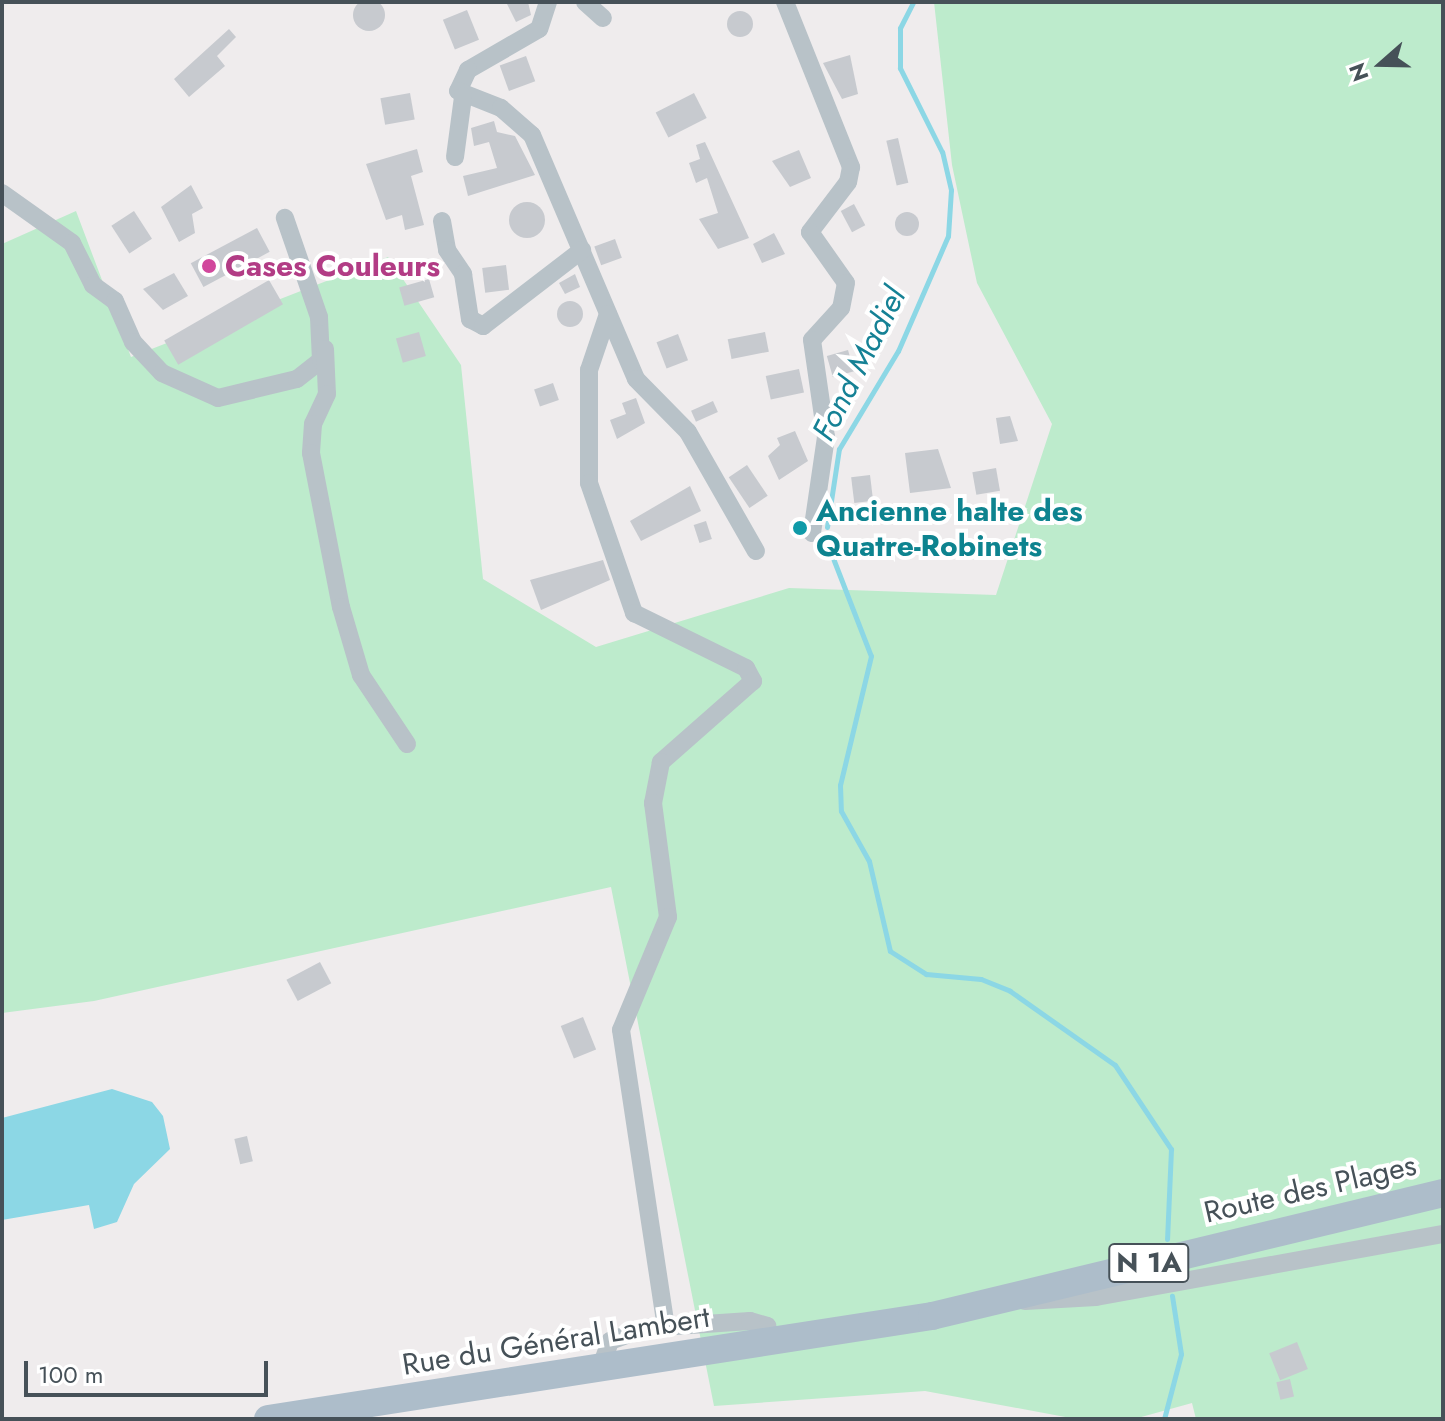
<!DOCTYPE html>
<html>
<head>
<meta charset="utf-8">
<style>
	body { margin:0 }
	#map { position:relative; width:1445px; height:1421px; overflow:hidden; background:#efeced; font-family:Jost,sans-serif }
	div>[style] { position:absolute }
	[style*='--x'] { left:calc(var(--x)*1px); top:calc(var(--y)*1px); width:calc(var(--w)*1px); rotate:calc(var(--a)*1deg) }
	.green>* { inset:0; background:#bdebcc }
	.water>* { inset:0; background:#8cd7e5 }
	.stream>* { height:5px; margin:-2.5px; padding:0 2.5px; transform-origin:2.5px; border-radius:2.5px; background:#8cd7e5 }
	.building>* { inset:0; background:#c7cacf; transform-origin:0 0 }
	.round { border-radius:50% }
	.street>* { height:18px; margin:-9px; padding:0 9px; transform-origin:9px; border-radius:9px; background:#b8c2c8 }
	.primary>* { height:28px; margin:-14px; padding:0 14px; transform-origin:14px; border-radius:14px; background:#adbdca }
	.dots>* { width:22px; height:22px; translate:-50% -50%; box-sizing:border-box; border:4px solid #fff; border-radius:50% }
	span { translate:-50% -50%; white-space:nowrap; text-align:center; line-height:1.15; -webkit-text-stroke:8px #fff; paint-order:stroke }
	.shield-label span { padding:2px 6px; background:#fff; border:2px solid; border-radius:6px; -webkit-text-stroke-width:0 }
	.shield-label { font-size:28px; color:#465158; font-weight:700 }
	.hotel-label { font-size:30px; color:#b23c85; font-weight:700 }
	.left { translate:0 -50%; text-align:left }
	.culture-label { font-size:30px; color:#0d838f; font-weight:700 }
	.street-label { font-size:30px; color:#465158 }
	.water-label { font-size:32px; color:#158195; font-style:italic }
	.frame { position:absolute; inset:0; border:4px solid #465158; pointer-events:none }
	.north { position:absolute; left:1341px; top:24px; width:80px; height:80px; -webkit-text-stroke:6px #fff; paint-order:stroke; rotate:250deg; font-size:22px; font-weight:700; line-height:32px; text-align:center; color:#465158 }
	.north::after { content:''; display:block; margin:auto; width:28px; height:36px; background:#465158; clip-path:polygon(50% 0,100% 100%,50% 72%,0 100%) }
	.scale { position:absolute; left:24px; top:1361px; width:244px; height:36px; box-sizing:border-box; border:4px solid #465158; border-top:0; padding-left:10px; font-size:24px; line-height:28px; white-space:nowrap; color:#465158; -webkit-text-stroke:6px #fff; paint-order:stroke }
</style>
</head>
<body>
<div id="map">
	<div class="green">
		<div style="clip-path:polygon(934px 2px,1443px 2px,1443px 1419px,1196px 1419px,1192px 1403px,1134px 1419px,1076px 1419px,925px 1391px,714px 1406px,611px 887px,94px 1001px,2px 1013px,2px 244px,76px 211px,131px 357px,388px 257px,461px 365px,483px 579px,596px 647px,789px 588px,996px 595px,1052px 424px,977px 283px,952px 165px)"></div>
	</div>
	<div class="water">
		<div style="clip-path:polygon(112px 1089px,152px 1102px,163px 1116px,170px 1149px,134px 1184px,117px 1222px,94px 1229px,89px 1205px,2px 1220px,2px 1118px)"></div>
	</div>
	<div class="stream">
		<div style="--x:827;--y:527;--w:79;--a:-81.3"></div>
		<div style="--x:839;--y:449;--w:114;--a:-59"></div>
		<div style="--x:898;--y:351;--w:125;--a:-66.5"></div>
		<div style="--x:948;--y:236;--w:46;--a:-86.3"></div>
		<div style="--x:951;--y:190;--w:39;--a:-103"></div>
		<div style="--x:942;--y:152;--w:94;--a:-116.6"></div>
		<div style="--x:900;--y:68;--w:40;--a:-90"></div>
		<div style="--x:900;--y:28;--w:29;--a:-63"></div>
		<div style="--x:831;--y:553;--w:110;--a:68.8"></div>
		<div style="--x:871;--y:656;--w:133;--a:103.5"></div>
		<div style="--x:840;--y:785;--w:26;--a:88"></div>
		<div style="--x:841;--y:811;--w:57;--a:60.8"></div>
		<div style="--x:869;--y:861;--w:92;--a:76.9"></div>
		<div style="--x:890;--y:951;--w:43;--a:32.6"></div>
		<div style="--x:926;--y:974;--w:55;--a:5.2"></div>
		<div style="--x:981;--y:979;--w:31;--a:22"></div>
		<div style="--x:1010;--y:991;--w:128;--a:35.2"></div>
		<div style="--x:1115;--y:1065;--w:101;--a:56.3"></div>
		<div style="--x:1171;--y:1149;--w:90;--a:92.5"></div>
		<div style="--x:1164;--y:1419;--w:67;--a:-75.3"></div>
		<div style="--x:1181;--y:1354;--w:59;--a:-98.8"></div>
	</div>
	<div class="building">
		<div class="round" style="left:353px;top:-1px;width:32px;height:32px"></div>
		<div style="clip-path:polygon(506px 2px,528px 2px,531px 15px,516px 22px)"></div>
		<div style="left:467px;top:10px;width:32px;height:26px;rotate:68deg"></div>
		<div class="round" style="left:727px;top:11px;width:26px;height:26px"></div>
		<div style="clip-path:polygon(229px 29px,236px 37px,217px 56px,225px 66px,189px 97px,174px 79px)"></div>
		<div style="clip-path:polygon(850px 55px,858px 94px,842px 99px,823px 63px)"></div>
		<div style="left:526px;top:56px;width:27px;height:28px;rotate:70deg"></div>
		<div style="left:410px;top:93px;width:27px;height:30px;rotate:80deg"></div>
		<div style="left:694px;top:93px;width:28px;height:43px;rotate:63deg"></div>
		<div style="clip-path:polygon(494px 121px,497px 132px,515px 136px,535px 175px,468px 196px,463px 176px,497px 168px,489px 142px,474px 146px,471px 128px)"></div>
		<div style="left:898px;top:138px;width:46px;height:12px;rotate:77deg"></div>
		<div style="clip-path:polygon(705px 142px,749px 238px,718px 249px,699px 219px,718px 213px,707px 178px,696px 183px,689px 163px,700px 159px,696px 145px)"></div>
		<div style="clip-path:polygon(417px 149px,423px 172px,411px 176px,424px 225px,405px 230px,402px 215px,386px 220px,366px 164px)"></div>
		<div style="clip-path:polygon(799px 150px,811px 178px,790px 187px,772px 161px)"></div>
		<div style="clip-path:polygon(191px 185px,203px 208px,192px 214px,195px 233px,179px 242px,161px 207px)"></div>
		<div class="round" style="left:509px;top:202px;width:36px;height:36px"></div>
		<div style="left:854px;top:204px;width:24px;height:15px;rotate:62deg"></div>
		<div style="left:134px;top:211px;width:33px;height:27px;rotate:57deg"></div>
		<div class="round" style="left:895px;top:212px;width:24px;height:24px"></div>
		<div style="left:257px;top:228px;width:27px;height:75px;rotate:62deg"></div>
		<div style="clip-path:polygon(774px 233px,785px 254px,762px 263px,753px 244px)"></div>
		<div style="left:615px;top:239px;width:20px;height:22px;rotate:70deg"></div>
		<div style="left:506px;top:265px;width:25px;height:24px;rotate:83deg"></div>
		<div style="clip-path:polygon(174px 273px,188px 296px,163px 310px,143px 289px)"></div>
		<div style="clip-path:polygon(575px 274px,580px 287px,565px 294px,559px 283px)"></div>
		<div style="left:429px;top:279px;width:19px;height:31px;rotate:74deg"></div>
		<div style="left:269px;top:280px;width:28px;height:121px;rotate:60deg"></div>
		<div class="round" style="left:557px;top:301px;width:26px;height:26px"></div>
		<div style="left:419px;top:332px;width:25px;height:24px;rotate:74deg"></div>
		<div style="left:765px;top:332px;width:20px;height:38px;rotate:79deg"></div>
		<div style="left:678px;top:334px;width:28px;height:23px;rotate:69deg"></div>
		<div style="left:848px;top:350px;width:22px;height:22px;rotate:74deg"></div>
		<div style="left:799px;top:369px;width:24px;height:34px;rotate:78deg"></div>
		<div style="left:553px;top:383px;width:18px;height:20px;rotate:71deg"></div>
		<div style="clip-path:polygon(636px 398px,645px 423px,617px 439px,610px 420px,626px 414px,622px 403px)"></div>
		<div style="left:713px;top:401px;width:12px;height:24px;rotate:66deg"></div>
		<div style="clip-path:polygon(1010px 416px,1018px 441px,1000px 444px,996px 418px)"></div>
		<div style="clip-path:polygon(795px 431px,808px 461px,779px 480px,768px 456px,780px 445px,777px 438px)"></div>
		<div style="clip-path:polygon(938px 449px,951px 488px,910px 493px,905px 453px)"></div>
		<div style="left:747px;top:465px;width:37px;height:22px;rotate:56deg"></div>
		<div style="left:996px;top:468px;width:23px;height:24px;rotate:80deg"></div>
		<div style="left:870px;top:475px;width:26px;height:19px;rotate:83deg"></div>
		<div style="clip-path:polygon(690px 486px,701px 511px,641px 541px,630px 521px)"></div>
		<div style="left:706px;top:521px;width:19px;height:13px;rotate:72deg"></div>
		<div style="clip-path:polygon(603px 560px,610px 580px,541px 610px,530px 580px)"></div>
		<div style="left:320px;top:962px;width:24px;height:38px;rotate:62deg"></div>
		<div style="left:583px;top:1017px;width:35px;height:24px;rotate:68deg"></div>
		<div style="left:247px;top:1136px;width:26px;height:13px;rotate:77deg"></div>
		<div style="left:1297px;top:1342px;width:29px;height:30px;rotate:68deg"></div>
		<div style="left:1290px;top:1379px;width:18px;height:14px;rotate:77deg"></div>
	</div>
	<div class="street">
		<div style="--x:548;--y:2;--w:28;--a:108"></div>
		<div style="--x:539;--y:29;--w:82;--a:150"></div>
		<div style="--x:468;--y:70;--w:23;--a:115"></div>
		<div style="--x:458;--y:91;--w:46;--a:21.6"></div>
		<div style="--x:501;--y:108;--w:41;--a:41.1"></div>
		<div style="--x:532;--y:135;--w:265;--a:66.9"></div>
		<div style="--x:636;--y:379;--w:74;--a:45.5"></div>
		<div style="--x:688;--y:432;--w:137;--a:60.3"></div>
		<div style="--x:585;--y:2;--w:24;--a:42"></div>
		<div style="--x:785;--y:2;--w:178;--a:68.2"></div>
		<div style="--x:851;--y:167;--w:15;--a:101"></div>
		<div style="--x:848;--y:182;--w:63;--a:127.2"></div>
		<div style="--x:810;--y:232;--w:62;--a:54.8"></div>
		<div style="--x:846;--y:283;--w:25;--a:101"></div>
		<div style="--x:841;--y:308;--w:43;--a:132.2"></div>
		<div style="--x:812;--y:340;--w:98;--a:81.8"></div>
		<div style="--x:826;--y:437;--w:97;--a:98.3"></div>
		<div style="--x:455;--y:157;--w:61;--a:-82.4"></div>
		<div style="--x:2;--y:193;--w:86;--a:35.5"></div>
		<div style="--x:72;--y:243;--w:47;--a:63.4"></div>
		<div style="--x:93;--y:285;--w:27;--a:36"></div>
		<div style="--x:115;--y:301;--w:45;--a:66.3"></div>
		<div style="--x:133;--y:342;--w:42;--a:46.9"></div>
		<div style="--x:162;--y:373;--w:61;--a:24.1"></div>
		<div style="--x:218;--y:398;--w:81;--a:-13.5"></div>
		<div style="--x:297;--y:379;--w:31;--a:-38"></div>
		<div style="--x:321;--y:360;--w:43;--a:-92.7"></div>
		<div style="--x:319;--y:317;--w:105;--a:-109"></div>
		<div style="--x:442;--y:221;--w:29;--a:80"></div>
		<div style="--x:447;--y:250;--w:29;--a:56"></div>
		<div style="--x:463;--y:274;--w:46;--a:81.2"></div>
		<div style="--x:470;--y:319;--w:15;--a:28"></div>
		<div style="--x:483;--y:326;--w:125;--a:-37.5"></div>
		<div style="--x:608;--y:314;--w:59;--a:108.7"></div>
		<div style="--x:589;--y:370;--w:113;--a:90"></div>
		<div style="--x:589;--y:483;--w:138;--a:70.9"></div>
		<div style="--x:634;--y:613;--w:125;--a:26.2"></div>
		<div style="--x:746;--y:668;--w:15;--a:62"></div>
		<div style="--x:753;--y:681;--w:123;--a:138.6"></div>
		<div style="--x:661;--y:762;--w:42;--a:101"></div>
		<div style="--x:653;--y:803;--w:115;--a:82.5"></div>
		<div style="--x:668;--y:917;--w:122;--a:112.6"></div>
		<div style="--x:621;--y:1030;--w:300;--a:81.4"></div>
		<div style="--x:325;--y:349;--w:45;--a:87.5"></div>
		<div style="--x:327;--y:394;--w:33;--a:115"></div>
		<div style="--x:313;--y:424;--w:29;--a:94"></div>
		<div style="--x:311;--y:453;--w:157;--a:79"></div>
		<div style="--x:341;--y:607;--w:71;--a:73.6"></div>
		<div style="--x:361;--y:675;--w:83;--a:56.3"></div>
		<div style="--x:1025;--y:1301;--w:71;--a:-3.2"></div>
		<div style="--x:1096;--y:1297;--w:353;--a:-10.3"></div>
		<div style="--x:600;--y:1369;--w:30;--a:-70"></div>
		<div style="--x:610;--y:1341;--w:38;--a:-20"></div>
		<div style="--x:646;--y:1328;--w:104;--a:-3.9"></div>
		<div style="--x:750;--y:1321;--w:18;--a:16"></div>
		<div style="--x:767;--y:1326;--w:17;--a:90"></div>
	</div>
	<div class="primary">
		<div style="--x:268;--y:1419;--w:672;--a:-8.82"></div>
		<div style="--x:932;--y:1316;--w:526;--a:-13.53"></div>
	</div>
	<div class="dots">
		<div style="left:209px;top:266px;background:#d1479c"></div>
		<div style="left:800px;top:528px;background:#0f9aa8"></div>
	</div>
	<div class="shield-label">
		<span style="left:1149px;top:1263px">N 1A</span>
	</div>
	<div class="hotel-label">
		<span class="left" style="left:225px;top:266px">Cases Couleurs</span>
	</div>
	<div class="culture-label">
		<span class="left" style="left:816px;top:528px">Ancienne halte des<br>Quatre-Robinets</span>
	</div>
	<div class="street-label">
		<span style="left:1310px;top:1189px;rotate:-13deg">Route des Plages</span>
		<span style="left:556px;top:1341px;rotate:-9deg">Rue du Général Lambert</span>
	</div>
	<div class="water-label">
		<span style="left:859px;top:364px;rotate:-63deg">Fond Madiel</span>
	</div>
	<div class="frame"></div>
	<div class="north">N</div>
	<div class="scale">100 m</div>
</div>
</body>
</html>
